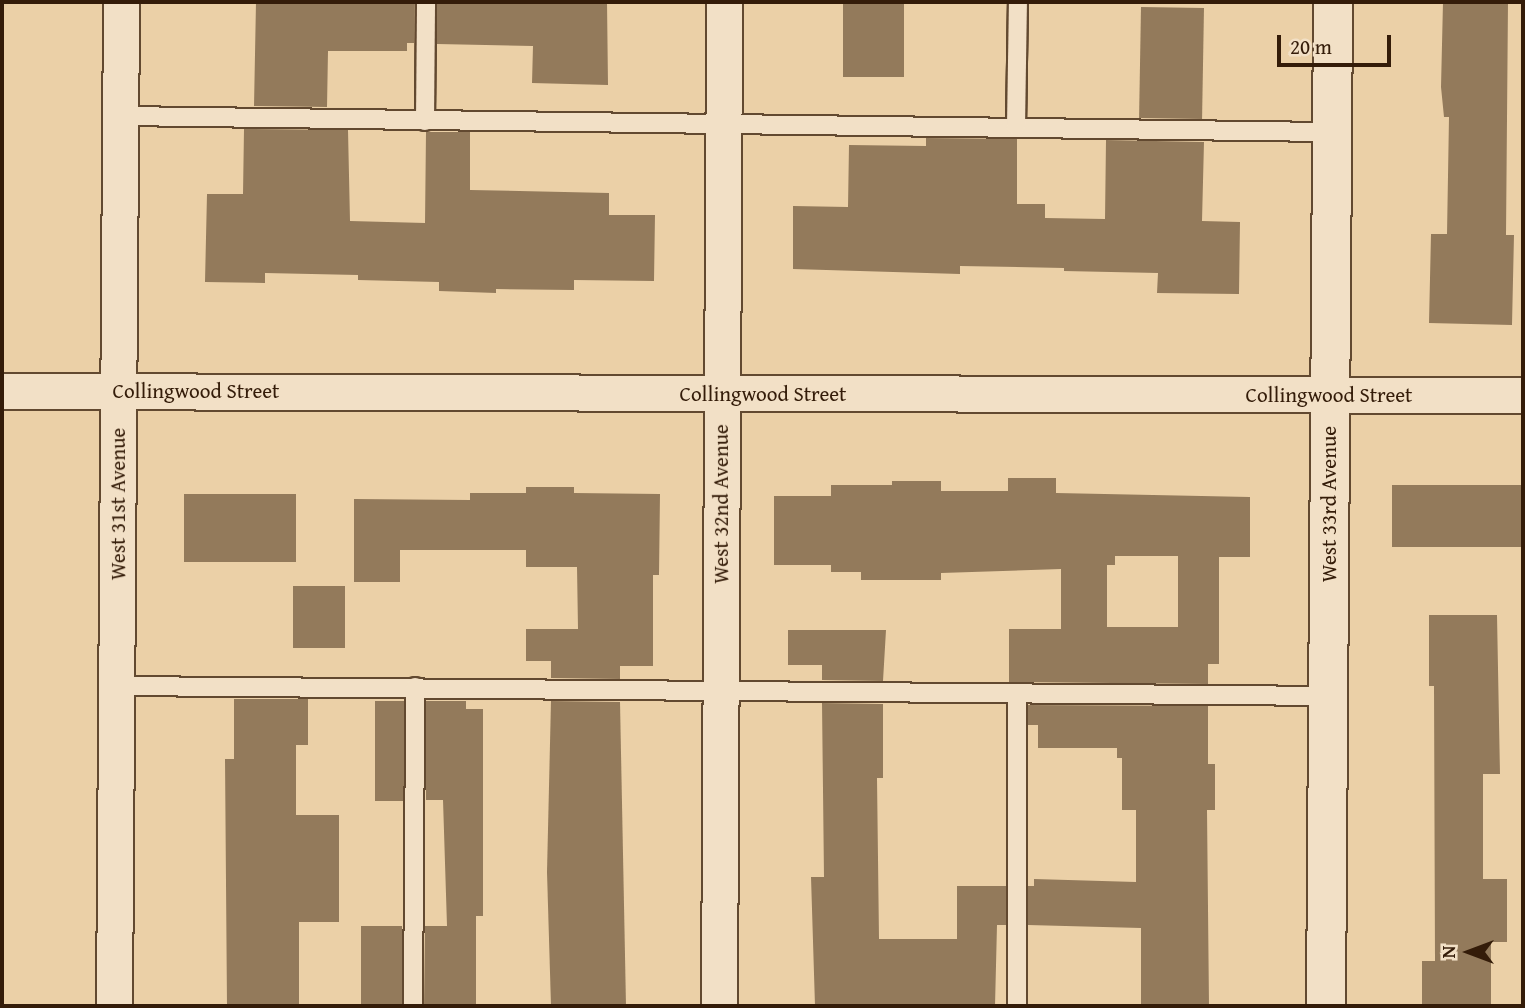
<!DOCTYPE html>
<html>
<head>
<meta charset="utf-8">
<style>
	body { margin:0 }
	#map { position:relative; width:1525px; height:1008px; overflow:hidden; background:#ebd0a7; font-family:"Gentium Book Plus",serif }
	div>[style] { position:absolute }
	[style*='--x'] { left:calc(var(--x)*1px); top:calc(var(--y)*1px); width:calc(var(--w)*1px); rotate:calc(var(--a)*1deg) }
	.building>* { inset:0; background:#937a5b; transform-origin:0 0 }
	.roads { filter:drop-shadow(2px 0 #624930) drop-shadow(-2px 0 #624930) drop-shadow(0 2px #624930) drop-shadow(0 -2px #624930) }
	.service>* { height:18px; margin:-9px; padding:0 9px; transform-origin:9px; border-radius:9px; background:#f2e0c6 }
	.minor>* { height:35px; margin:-17.5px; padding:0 17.5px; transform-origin:17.5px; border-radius:17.5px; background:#f2e0c6 }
	.tertiary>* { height:38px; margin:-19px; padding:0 19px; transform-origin:19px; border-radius:19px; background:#f2e0c6 }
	span { translate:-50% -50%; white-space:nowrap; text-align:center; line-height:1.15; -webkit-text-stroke:5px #f2e0c6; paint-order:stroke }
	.street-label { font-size:21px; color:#341c09 }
	.frame { position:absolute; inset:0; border:4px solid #341c09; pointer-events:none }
	.north { position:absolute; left:1434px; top:917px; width:70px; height:70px; -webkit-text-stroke:5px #f2e0c6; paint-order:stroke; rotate:270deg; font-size:19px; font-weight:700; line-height:28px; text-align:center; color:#341c09 }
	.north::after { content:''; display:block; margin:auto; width:24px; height:32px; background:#341c09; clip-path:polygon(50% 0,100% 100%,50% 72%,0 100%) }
	.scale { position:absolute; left:1277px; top:35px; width:114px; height:32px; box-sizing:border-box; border:4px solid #341c09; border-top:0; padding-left:9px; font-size:21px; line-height:24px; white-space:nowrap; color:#341c09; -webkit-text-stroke:5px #f2e0c6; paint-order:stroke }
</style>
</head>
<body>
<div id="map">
	<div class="building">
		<div style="clip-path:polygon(256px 2px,415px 2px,414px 43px,407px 43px,407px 51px,328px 51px,327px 107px,254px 106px)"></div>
		<div style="clip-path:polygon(437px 2px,607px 2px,608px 85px,532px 83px,533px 46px,437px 44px)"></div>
		<div style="left:843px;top:2px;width:61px;height:75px"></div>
		<div style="clip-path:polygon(1443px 2px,1508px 2px,1506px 235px,1514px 235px,1512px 325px,1429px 323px,1431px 234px,1447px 234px,1449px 117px,1444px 117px,1441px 87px)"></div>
		<div style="left:1141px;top:7px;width:63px;height:111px;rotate:1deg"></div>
		<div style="clip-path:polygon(244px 129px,348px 130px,350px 221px,425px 223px,426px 132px,470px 132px,470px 190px,609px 193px,609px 215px,655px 215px,654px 281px,574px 280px,574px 290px,496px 289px,496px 293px,439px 291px,439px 282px,358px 280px,358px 275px,265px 273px,265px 283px,205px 282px,207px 194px,243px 194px)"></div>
		<div style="clip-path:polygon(926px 138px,1017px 139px,1017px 204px,1045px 204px,1045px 218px,1105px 219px,1106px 140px,1204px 142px,1202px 221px,1240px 222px,1239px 294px,1157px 293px,1158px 273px,1064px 271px,1064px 268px,960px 266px,960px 274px,793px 269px,793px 206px,848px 207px,849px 145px,926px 146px)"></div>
		<div style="clip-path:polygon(evenodd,1008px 478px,1056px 478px,1056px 493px,1250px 497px,1250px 557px,1219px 557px,1219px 664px,1208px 664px,1208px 684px,1009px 682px,1009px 629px,1061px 629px,1061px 569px,941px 573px,941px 580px,861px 580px,861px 572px,831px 572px,831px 565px,774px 565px,774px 496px,831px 496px,831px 485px,892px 485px,892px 481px,941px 481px,941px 491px,1008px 491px,1008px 478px,1115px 556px,1178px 556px,1178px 627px,1107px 627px,1107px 565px,1115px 565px,1115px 556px)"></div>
		<div style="left:1392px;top:485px;width:131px;height:62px"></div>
		<div style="clip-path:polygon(526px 487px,574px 487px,574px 493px,660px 494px,659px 575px,653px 575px,653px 666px,620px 666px,620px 679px,551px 678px,551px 661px,526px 661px,526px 629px,578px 629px,577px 567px,526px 567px,526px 550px,400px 550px,400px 582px,354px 582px,354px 499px,470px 500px,470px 493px,526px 493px)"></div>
		<div style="left:184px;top:494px;width:112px;height:68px"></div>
		<div style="left:293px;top:586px;width:52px;height:62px"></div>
		<div style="clip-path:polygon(1429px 615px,1497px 615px,1500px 774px,1483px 774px,1483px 879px,1507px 879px,1507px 942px,1491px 942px,1491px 1006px,1422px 1006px,1422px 961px,1435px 961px,1434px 686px,1429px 686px)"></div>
		<div style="clip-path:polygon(788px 630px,886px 630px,883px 681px,822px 680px,822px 665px,788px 665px)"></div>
		<div style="clip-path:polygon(234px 699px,308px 699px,308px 745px,296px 745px,296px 815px,339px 815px,339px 922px,299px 922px,299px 1006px,227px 1006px,225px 759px,234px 759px)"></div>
		<div style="left:375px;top:701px;width:29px;height:100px"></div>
		<div style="clip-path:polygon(426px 701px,466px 701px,466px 709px,483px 709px,483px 916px,476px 916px,476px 1006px,424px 1006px,425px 926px,447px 926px,443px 800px,426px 800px)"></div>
		<div style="clip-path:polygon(551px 701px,620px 702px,626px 1006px,551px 1006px,547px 872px)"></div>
		<div style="clip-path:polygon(822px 703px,883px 704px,883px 778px,877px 778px,879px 939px,957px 939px,957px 886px,1006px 886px,1006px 925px,997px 925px,995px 1006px,815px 1006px,811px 877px,824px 877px)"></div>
		<div style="clip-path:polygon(1028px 705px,1208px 706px,1208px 764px,1215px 764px,1215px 810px,1207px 810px,1209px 1006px,1141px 1006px,1141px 928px,1028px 925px,1028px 886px,1034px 886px,1034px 879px,1136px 882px,1136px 810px,1122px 810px,1122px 758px,1117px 758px,1117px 748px,1038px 748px,1038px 725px,1028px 725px)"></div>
		<div style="left:361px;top:926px;width:41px;height:80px"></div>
	</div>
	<div class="roads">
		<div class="service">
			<div style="--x:121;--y:116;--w:1211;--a:0.76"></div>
			<div style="--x:425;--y:121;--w:119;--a:-89.5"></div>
			<div style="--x:1016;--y:126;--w:124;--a:-89.1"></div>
			<div style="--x:117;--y:686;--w:1211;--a:0.47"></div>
			<div style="--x:1017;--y:693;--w:313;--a:90"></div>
			<div style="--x:413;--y:1006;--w:319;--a:-89.6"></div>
		</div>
		<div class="minor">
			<div style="--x:2;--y:391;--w:1521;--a:0.15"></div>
			<div style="--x:114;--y:1006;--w:1004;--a:-89.6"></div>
			<div style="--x:719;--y:1006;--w:1004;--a:-89.71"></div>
		</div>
		<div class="tertiary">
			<div style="--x:1326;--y:1006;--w:1004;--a:-89.6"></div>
		</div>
	</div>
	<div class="street-label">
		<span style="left:196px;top:391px">Collingwood Street</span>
		<span style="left:763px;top:394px">Collingwood Street</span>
		<span style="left:1329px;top:395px">Collingwood Street</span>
		<span style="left:118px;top:504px;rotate:-90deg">West 31st Avenue</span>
		<span style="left:721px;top:504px;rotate:-90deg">West 32nd Avenue</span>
		<span style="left:1329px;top:504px;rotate:-90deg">West 33rd Avenue</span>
	</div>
	<div class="frame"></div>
	<div class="north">N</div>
	<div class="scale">20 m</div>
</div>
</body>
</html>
